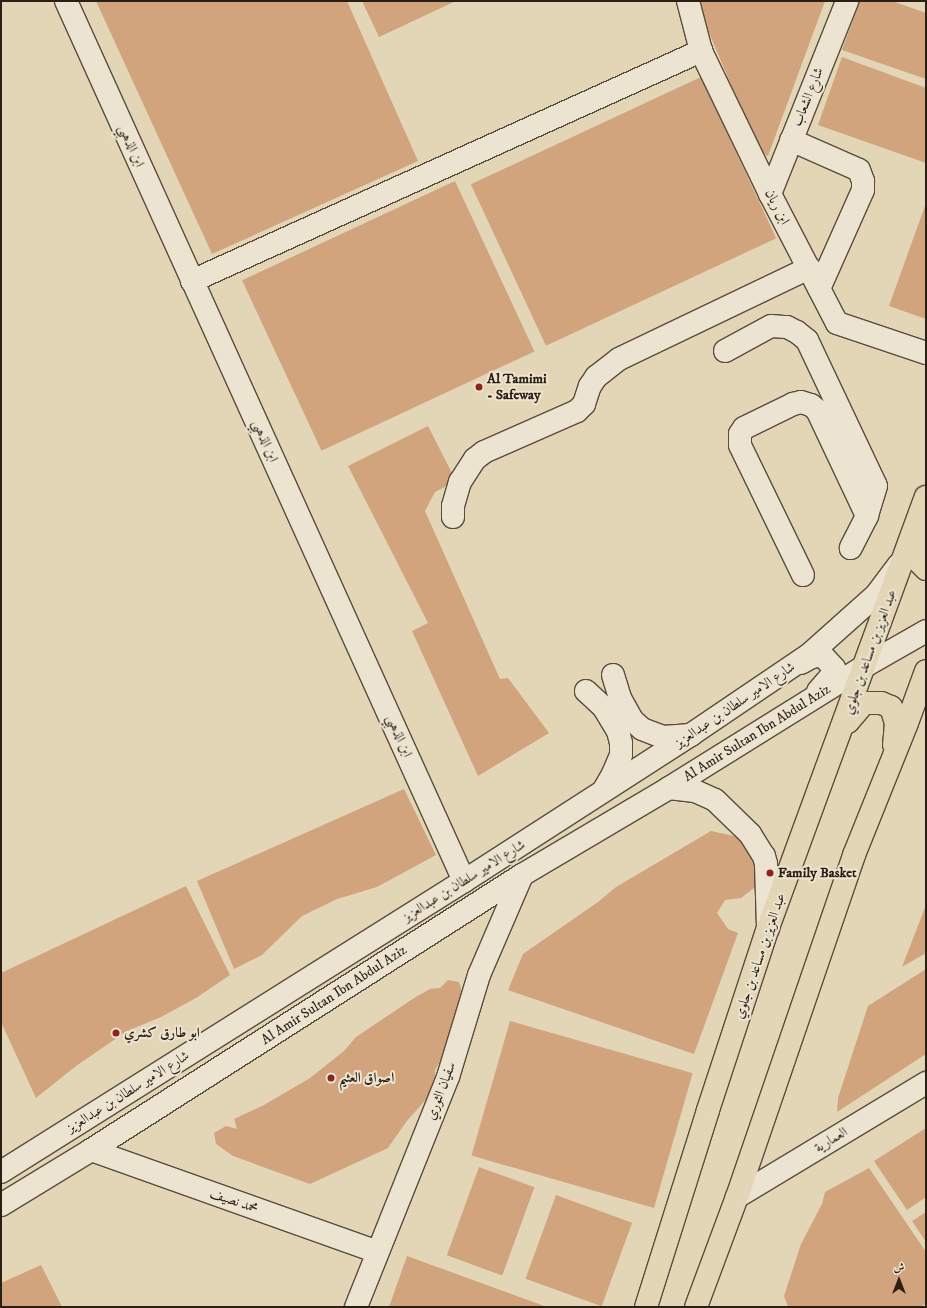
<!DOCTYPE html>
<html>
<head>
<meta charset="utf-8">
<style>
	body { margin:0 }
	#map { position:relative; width:927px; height:1308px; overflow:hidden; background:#e2d6b6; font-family:"IM FELL DW Pica",Amiri,serif }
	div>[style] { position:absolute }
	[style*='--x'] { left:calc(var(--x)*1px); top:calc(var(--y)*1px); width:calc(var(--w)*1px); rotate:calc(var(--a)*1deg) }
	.building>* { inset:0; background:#d1a47e; transform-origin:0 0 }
	.roads { filter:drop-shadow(1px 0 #594c3b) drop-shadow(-1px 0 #594c3b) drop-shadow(0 1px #594c3b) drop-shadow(0 -1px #594c3b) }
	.minor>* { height:22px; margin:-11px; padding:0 11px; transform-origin:11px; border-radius:11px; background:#ece4d0 }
	.major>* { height:22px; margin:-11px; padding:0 11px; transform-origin:11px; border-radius:11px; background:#e2d6b6 }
	.dots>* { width:11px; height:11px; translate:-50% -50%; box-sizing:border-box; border:2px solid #ece4d0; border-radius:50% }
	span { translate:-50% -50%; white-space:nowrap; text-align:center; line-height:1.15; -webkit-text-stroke:4px #ece4d0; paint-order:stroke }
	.street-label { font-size:14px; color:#2b1e12 }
	.poi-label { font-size:14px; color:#2b1e12; font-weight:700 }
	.left { translate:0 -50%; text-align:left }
	.frame { position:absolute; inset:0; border:2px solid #2b1e12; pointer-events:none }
	.north { position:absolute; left:879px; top:1260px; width:40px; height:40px; -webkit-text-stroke:3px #ece4d0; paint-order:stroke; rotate:0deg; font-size:11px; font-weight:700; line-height:16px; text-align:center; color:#2b1e12 }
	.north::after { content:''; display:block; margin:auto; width:14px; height:18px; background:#2b1e12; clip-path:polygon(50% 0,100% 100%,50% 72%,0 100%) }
</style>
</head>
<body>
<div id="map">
	<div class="building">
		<div style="clip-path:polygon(96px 1px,347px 1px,418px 161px,212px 254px)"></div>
		<div style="clip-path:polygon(362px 1px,456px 1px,379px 37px)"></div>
		<div style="clip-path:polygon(698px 1px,825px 1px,768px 156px,759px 151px,699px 9px)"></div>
		<div style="clip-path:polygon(860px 1px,892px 1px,926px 13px,926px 79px,842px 50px)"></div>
		<div style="clip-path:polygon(842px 57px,926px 88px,926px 163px,818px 125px)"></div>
		<div style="left:701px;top:77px;width:178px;height:254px;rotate:65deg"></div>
		<div style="left:455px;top:181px;width:188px;height:235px;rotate:65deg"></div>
		<div style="clip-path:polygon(926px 203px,926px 319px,889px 306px)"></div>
		<div style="clip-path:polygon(428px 426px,456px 481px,435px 492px,425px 511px,500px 679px,508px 678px,549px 733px,478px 776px,412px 631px,428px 623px,348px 466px)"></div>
		<div style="clip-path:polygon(404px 789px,436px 855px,377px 887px,337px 899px,302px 916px,262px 955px,234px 969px,197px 881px)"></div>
		<div style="clip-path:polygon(711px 831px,739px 837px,757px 864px,759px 884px,741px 898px,725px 900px,717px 913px,728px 929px,738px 933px,694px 1054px,508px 990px,523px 954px,598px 902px,616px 887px)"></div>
		<div style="clip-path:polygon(186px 886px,230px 975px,196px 998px,161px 1017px,127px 1031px,76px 1066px,36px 1098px,1px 1022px,1px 973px)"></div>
		<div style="clip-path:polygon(926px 905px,926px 953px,902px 967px)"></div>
		<div style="clip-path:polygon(926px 969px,926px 1054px,837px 1112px,838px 1098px,868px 1006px)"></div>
		<div style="clip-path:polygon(448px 980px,459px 982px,463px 995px,446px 1052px,435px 1070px,435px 1081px,429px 1096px,406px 1122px,388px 1148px,310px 1184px,233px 1156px,216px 1144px,214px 1133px,226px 1126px,237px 1129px,234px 1119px,264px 1105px,310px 1078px,344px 1051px,356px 1037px,414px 998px,430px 989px,440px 988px)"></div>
		<div style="left:510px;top:1021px;width:190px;height:140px;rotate:16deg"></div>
		<div style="clip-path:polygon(926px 1128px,926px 1197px,907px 1210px,874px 1161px)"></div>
		<div style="left:479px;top:1167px;width:59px;height:94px;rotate:20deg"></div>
		<div style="clip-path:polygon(869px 1168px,926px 1252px,926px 1304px,920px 1307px,788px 1307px,784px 1296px,801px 1244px,822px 1204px,825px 1192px)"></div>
		<div style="left:556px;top:1195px;width:81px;height:89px;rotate:20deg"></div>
		<div style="clip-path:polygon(926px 1212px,926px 1242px,912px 1221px)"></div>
		<div style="clip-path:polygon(407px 1256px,547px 1307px,389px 1307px)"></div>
		<div style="clip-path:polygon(41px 1265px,62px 1307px,1px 1307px,1px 1283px)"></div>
	</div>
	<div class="roads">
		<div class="minor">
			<div style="--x:66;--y:1;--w:966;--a:65.66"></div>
			<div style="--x:688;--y:1;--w:52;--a:75.4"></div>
			<div style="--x:701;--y:51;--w:159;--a:64.2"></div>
			<div style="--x:770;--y:194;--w:145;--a:62.6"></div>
			<div style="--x:837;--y:323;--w:94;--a:18.6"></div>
			<div style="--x:791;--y:140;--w:74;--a:23.8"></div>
			<div style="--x:859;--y:170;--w:12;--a:70"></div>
			<div style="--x:863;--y:181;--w:9;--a:90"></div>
			<div style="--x:863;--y:190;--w:108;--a:114"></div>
			<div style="--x:770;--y:194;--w:208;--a:-68.2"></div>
			<div style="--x:192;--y:281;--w:559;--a:-24.32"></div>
			<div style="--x:725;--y:351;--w:52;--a:-28.5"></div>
			<div style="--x:771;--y:326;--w:16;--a:4"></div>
			<div style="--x:787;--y:327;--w:11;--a:27"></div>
			<div style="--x:797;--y:332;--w:13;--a:39"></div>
			<div style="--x:807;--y:340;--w:161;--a:64.7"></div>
			<div style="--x:876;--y:486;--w:31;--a:107"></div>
			<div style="--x:867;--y:516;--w:36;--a:117"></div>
			<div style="--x:453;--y:517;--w:11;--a:-90"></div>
			<div style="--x:453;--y:506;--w:25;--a:-74"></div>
			<div style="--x:460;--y:482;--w:27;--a:-57"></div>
			<div style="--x:475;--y:459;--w:11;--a:-38"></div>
			<div style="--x:484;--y:452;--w:102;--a:-23.8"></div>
			<div style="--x:577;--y:411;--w:10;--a:-45"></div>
			<div style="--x:584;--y:404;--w:19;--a:-72"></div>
			<div style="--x:590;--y:386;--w:11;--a:-56"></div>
			<div style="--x:596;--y:377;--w:29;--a:-38"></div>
			<div style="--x:619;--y:359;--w:211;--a:-25.6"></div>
			<div style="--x:803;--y:575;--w:144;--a:-115.9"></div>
			<div style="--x:740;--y:445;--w:11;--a:-90"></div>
			<div style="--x:740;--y:434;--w:7;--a:-56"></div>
			<div style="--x:744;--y:428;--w:55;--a:-26.1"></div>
			<div style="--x:793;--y:404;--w:8;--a:-14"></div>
			<div style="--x:801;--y:402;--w:10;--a:17"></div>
			<div style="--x:811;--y:405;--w:8;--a:40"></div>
			<div style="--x:817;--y:410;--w:117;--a:64.7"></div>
			<div style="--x:801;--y:663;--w:13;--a:-29"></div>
			<div style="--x:812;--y:657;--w:10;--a:-11"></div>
			<div style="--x:822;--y:655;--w:18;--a:47"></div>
			<div style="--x:834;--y:668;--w:7;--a:106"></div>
			<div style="--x:832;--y:675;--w:21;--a:131"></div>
			<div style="--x:613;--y:675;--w:24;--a:73"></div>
			<div style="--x:620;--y:698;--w:25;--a:61"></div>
			<div style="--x:632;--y:720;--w:13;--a:42"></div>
			<div style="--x:642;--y:729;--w:22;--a:21"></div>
			<div style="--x:663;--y:737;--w:28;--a:-4"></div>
			<div style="--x:586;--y:691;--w:25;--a:43"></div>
			<div style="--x:604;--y:708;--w:27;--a:59"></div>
			<div style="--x:618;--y:731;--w:12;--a:76"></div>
			<div style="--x:621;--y:743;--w:12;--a:90"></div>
			<div style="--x:621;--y:755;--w:21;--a:113"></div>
			<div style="--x:613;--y:774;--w:20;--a:120"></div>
			<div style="--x:669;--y:788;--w:26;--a:7"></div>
			<div style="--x:695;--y:791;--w:22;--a:24"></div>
			<div style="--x:715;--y:800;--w:49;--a:44.2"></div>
			<div style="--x:750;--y:834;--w:26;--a:58"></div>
			<div style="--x:764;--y:856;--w:8;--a:76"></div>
			<div style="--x:766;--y:864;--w:64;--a:88.2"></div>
			<div style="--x:91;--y:1150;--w:304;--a:19.6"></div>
			<div style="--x:1;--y:1172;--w:547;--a:-32.15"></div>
			<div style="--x:464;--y:881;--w:271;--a:-32.8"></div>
			<div style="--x:692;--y:734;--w:143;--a:-34.1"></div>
			<div style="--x:810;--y:654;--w:89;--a:-41.8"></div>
			<div style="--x:876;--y:595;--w:38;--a:-53"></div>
			<div style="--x:737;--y:1197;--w:221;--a:-31.1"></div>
			<div style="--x:1;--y:1205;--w:105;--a:-31.4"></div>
			<div style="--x:91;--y:1150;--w:511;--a:-32.54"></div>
			<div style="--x:522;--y:875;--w:171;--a:-30.6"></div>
			<div style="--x:669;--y:788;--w:231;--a:-31.9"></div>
			<div style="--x:865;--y:666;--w:70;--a:-29.8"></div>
			<div style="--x:356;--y:1307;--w:248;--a:-68.2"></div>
			<div style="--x:448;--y:1077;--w:107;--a:-73.1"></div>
			<div style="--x:479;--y:975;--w:109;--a:-66.7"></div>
		</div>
		<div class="major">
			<div style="--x:918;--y:533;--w:26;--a:94"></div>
			<div style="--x:916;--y:559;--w:14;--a:45"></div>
			<div style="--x:848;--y:722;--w:25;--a:-50"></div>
			<div style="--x:864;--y:703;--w:17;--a:0"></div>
			<div style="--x:881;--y:703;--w:11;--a:22"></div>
			<div style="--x:891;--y:707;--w:17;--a:73"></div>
			<div style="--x:896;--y:723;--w:22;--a:95"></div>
			<div style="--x:646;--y:1307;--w:207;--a:-72.5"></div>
			<div style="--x:708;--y:1110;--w:192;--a:-71.8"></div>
			<div style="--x:768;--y:928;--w:459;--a:-69.9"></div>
			<div style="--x:696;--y:1307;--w:117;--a:-69.6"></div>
			<div style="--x:737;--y:1197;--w:361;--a:-71.1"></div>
			<div style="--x:854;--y:855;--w:142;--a:-68.1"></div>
			<div style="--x:907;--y:723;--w:55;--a:-69.9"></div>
		</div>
	</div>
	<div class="dots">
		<div style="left:479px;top:387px;background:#8f2418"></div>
		<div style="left:770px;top:873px;background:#8f2418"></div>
		<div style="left:116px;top:1033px;background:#8f2418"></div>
		<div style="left:331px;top:1078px;background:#8f2418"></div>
	</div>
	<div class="street-label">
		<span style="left:808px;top:97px;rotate:-68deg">شارع الشعاب</span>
		<span style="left:131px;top:146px;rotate:66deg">ابن الذهبي</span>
		<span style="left:777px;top:207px;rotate:63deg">ابن ريان</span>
		<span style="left:265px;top:441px;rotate:66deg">ابن الذهبي</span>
		<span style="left:870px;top:652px;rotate:-70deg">عبد العزيز بن مساعد بن جلوي</span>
		<span style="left:735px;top:705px;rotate:-34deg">شارع الامير سلطان بن عبدالعزيز</span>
		<span style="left:757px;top:733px;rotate:-32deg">Al Amir Sultan Ibn Abdul Aziz</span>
		<span style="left:399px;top:736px;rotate:66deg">ابن الذهبي</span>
		<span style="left:464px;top:881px;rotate:-32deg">شارع الامير سلطان بن عبدالعزيز</span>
		<span style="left:760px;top:956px;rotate:-71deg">عبد العزيز بن مساعد بن جلوي</span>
		<span style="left:334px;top:995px;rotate:-33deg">Al Amir Sultan Ibn Abdul Aziz</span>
		<span style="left:441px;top:1091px;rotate:-69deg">سفيان الثوري</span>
		<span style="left:128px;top:1092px;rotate:-32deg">شارع الامير سلطان بن عبدالعزيز</span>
		<span style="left:831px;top:1140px;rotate:-31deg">العمارية</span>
		<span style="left:234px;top:1201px;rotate:19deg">محمد نصيف</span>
	</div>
	<div class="poi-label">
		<span class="left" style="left:487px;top:387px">Al Tamimi<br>- Safeway</span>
		<span class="left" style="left:778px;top:873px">Family Basket</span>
		<span class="left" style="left:124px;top:1033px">ابو طارق كشري</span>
		<span class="left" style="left:339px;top:1078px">اصواق العثيم</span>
	</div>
	<div class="frame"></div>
	<div class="north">ش</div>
</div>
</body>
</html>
